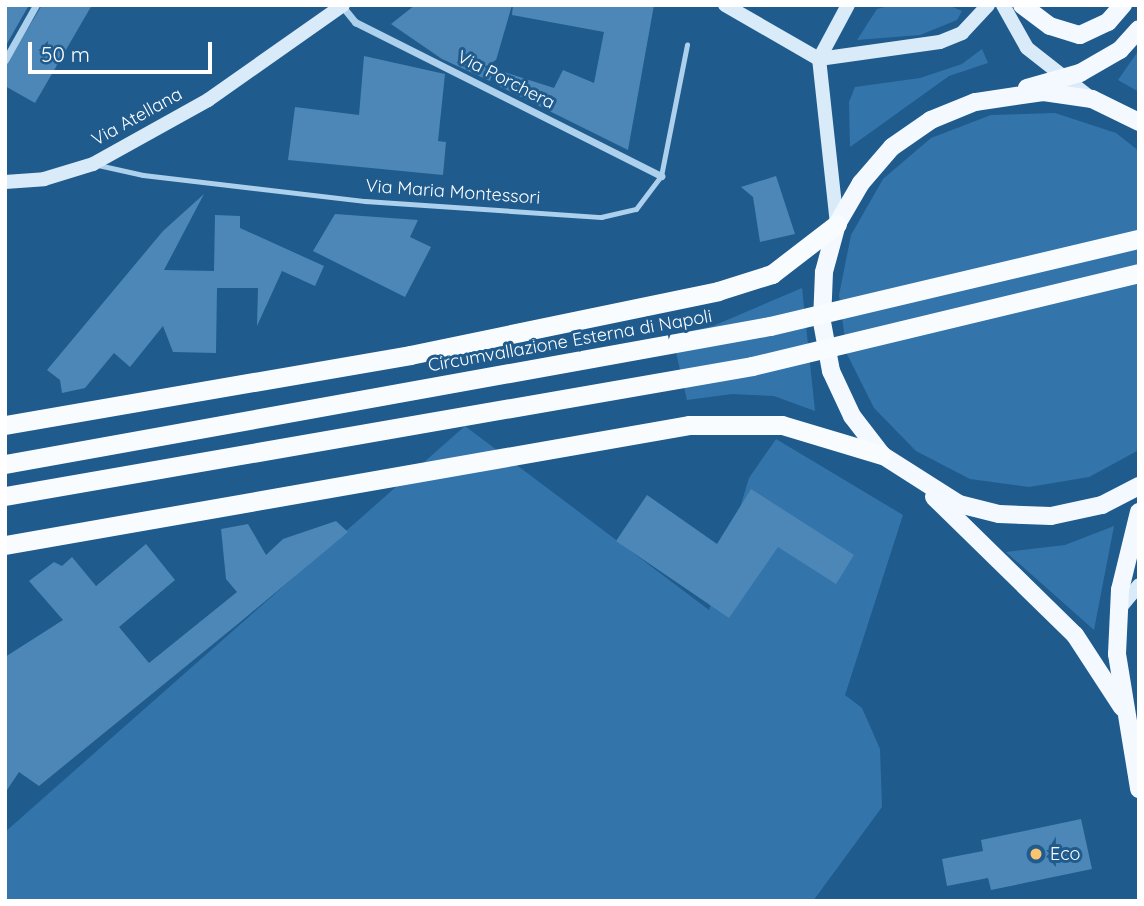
<!DOCTYPE html>
<html>
<head>
<meta charset="utf-8">
<style>
	body { margin:0 }
	#map { position:relative; width:1144px; height:906px; overflow:hidden; background:#1f5b8d; font-family:Quicksand,sans-serif }
	div>[style] { position:absolute }
	[style*='--x'] { left:calc(var(--x)*1px); top:calc(var(--y)*1px); width:calc(var(--w)*1px); rotate:calc(var(--a)*1deg) }
	.green>* { inset:0; background:#3375ab }
	.building>* { inset:0; background:#4c87b7 }
	.service>* { height:5px; margin:-2.5px; padding:0 2.5px; transform-origin:2.5px; border-radius:2.5px; background:#add0ec }
	.minor>* { height:7px; margin:-3.5px; padding:0 3.5px; transform-origin:3.5px; border-radius:3.5px; background:#add0ec }
	.secondary>* { height:14px; margin:-7px; padding:0 7px; transform-origin:7px; border-radius:7px; background:#d9eaf9 }
	.primary>* { height:18px; margin:-9px; padding:0 9px; transform-origin:9px; border-radius:9px; background:#f3f9ff }
	.trunk>* { height:19px; margin:-9.5px; padding:0 9.5px; transform-origin:9.5px; border-radius:9.5px; background:#f9fcff }
	.trunk-bridge>* { height:19px; margin:-9.5px; padding:0 9.5px; transform-origin:9.5px; border-radius:9.5px; background:#f9fcff }
	.dots>* { width:19px; height:19px; translate:-50% -50%; box-sizing:border-box; border:4px solid #1f5b8d; border-radius:50% }
	span { translate:-50% -50%; white-space:nowrap; text-align:center; line-height:1.15; -webkit-text-stroke:6px #1f5b8d; paint-order:stroke }
	.street-label { font-size:18px; color:#fff }
	.poi-label { font-size:18px; color:#fff }
	.left { translate:0 -50%; text-align:left }
	.frame { position:absolute; inset:0; border:7px solid #fff; pointer-events:none }
	.scale { position:absolute; left:28px; top:42px; width:184px; height:32px; box-sizing:border-box; border:4px solid #fff; border-top:0; padding-left:9px; font-size:21px; line-height:24px; white-space:nowrap; color:#fff; -webkit-text-stroke:5px #1f5b8d; paint-order:stroke }
</style>
</head>
<body>
<div id="map">
	<div class="green">
		<div style="clip-path:polygon(893px 5px,948px 5px,962px 11px,957px 20px,920px 35px,857px 40px,877px 9px)"></div>
		<div style="clip-path:polygon(982px 49px,988px 63px,949px 76px,850px 147px,849px 102px,855px 87px,920px 78px,962px 64px)"></div>
		<div style="clip-path:polygon(1139px 50px,1139px 92px,1118px 80px)"></div>
		<div style="clip-path:polygon(1055px 113px,1116px 133px,1139px 151px,1139px 450px,1089px 477px,1029px 487px,970px 479px,916px 451px,874px 408px,847px 354px,839px 295px,851px 235px,883px 179px,931px 138px,991px 115px)"></div>
		<div style="clip-path:polygon(802px 288px,815px 411px,774px 396px,732px 394px,687px 400px,672px 335px,713px 326px)"></div>
		<div style="clip-path:polygon(465px 426px,709px 610px,749px 478px,776px 439px,903px 515px,845px 695px,862px 708px,880px 749px,882px 807px,813px 901px,5px 901px,5px 832px)"></div>
		<div style="clip-path:polygon(1114px 526px,1094px 630px,1006px 552px,1065px 545px)"></div>
	</div>
	<div class="building">
		<div style="clip-path:polygon(5px 5px,29px 5px,5px 47px)"></div>
		<div style="clip-path:polygon(42px 5px,92px 5px,35px 103px,5px 86px,5px 66px)"></div>
		<div style="clip-path:polygon(415px 5px,512px 5px,490px 81px,442px 59px,391px 24px)"></div>
		<div style="clip-path:polygon(513px 5px,654px 5px,628px 150px,495px 84px,501px 71px,554px 88px,563px 70px,594px 83px,604px 32px,512px 15px)"></div>
		<div style="clip-path:polygon(364px 56px,445px 74px,438px 141px,446px 142px,443px 175px,288px 160px,295px 107px,359px 115px)"></div>
		<div style="clip-path:polygon(776px 176px,795px 234px,760px 242px,753px 197px,741px 187px)"></div>
		<div style="clip-path:polygon(204px 194px,164px 270px,214px 271px,215px 215px,240px 216px,240px 228px,324px 266px,315px 286px,282px 271px,257px 326px,258px 288px,217px 288px,216px 353px,173px 352px,163px 326px,130px 367px,114px 353px,85px 388px,62px 393px,60px 380px,47px 370px,163px 231px)"></div>
		<div style="clip-path:polygon(335px 214px,418px 220px,410px 237px,431px 247px,405px 297px,313px 251px)"></div>
		<div style="clip-path:polygon(751px 489px,854px 555px,836px 584px,778px 547px,729px 618px,616px 541px,647px 495px,717px 544px)"></div>
		<div style="clip-path:polygon(336px 521px,348px 532px,239px 623px,39px 786px,19px 772px,5px 793px,5px 657px,63px 620px,29px 581px,54px 562px,62px 566px,72px 557px,96px 586px,146px 544px,175px 580px,119px 627px,149px 663px,237px 592px,226px 579px,221px 529px,248px 524px,266px 555px,283px 539px)"></div>
		<div style="clip-path:polygon(1081px 819px,1092px 869px,991px 890px,988px 878px,947px 886px,942px 859px,983px 851px,981px 840px)"></div>
	</div>
	<div class="service">
		<div style="--x:98;--y:165;--w:46;--a:12.5"></div>
		<div style="--x:143;--y:175;--w:224;--a:6.7"></div>
		<div style="--x:365;--y:201;--w:237;--a:3.9"></div>
		<div style="--x:601;--y:217;--w:36;--a:-13"></div>
		<div style="--x:636;--y:209;--w:41;--a:-52.9"></div>
		<div style="--x:661;--y:176;--w:134;--a:-78.8"></div>
	</div>
	<div class="minor">
		<div style="--x:342;--y:6;--w:21;--a:51"></div>
		<div style="--x:355;--y:22;--w:343;--a:26.7"></div>
		<div style="--x:5;--y:60;--w:63;--a:-60.6"></div>
	</div>
	<div class="secondary">
		<div style="--x:725;--y:5;--w:108;--a:29.9"></div>
		<div style="--x:819;--y:59;--w:122;--a:-8"></div>
		<div style="--x:940;--y:42;--w:24;--a:-22"></div>
		<div style="--x:962;--y:33;--w:38;--a:-47"></div>
		<div style="--x:1003;--y:5;--w:49;--a:60.8"></div>
		<div style="--x:1027;--y:48;--w:83;--a:38.1"></div>
		<div style="--x:5;--y:182;--w:39;--a:-4"></div>
		<div style="--x:44;--y:179;--w:51;--a:-17"></div>
		<div style="--x:93;--y:164;--w:132;--a:-29.1"></div>
		<div style="--x:208;--y:100;--w:165;--a:-35.1"></div>
		<div style="--x:837;--y:224;--w:166;--a:-96.2"></div>
		<div style="--x:819;--y:59;--w:61;--a:-61.8"></div>
		<div style="--x:1119;--y:609;--w:31;--a:-50"></div>
	</div>
	<div class="primary">
		<div style="--x:1022;--y:5;--w:35;--a:37"></div>
		<div style="--x:1050;--y:26;--w:31;--a:17"></div>
		<div style="--x:1080;--y:35;--w:31;--a:-25"></div>
		<div style="--x:1108;--y:22;--w:23;--a:-49"></div>
		<div style="--x:1027;--y:88;--w:55;--a:-15.8"></div>
		<div style="--x:1080;--y:73;--w:46;--a:-29.9"></div>
		<div style="--x:1120;--y:50;--w:28;--a:-48"></div>
		<div style="--x:1139;--y:122;--w:52;--a:-153.9"></div>
		<div style="--x:1092;--y:99;--w:49;--a:-171.9"></div>
		<div style="--x:1043;--y:92;--w:69;--a:171.6"></div>
		<div style="--x:975;--y:102;--w:48;--a:157.8"></div>
		<div style="--x:931;--y:120;--w:47;--a:145.3"></div>
		<div style="--x:892;--y:147;--w:48;--a:130.7"></div>
		<div style="--x:861;--y:183;--w:48;--a:120.3"></div>
		<div style="--x:837;--y:224;--w:50;--a:105.2"></div>
		<div style="--x:824;--y:272;--w:50;--a:92.3"></div>
		<div style="--x:822;--y:322;--w:50;--a:79.6"></div>
		<div style="--x:831;--y:371;--w:50;--a:65"></div>
		<div style="--x:852;--y:416;--w:49;--a:52.4"></div>
		<div style="--x:882;--y:455;--w:91;--a:32.5"></div>
		<div style="--x:959;--y:504;--w:41;--a:14"></div>
		<div style="--x:999;--y:514;--w:52;--a:2.2"></div>
		<div style="--x:1051;--y:516;--w:52;--a:-12.2"></div>
		<div style="--x:1102;--y:505;--w:42;--a:-27.2"></div>
		<div style="--x:934;--y:497;--w:197;--a:44.4"></div>
		<div style="--x:1075;--y:635;--w:86;--a:56.9"></div>
		<div style="--x:1139;--y:512;--w:80;--a:103.7"></div>
		<div style="--x:1120;--y:590;--w:64;--a:92.7"></div>
		<div style="--x:1117;--y:654;--w:137;--a:80.7"></div>
	</div>
	<div class="trunk">
		<div style="--x:5;--y:425;--w:411;--a:-9.8"></div>
		<div style="--x:410;--y:355;--w:315;--a:-11.7"></div>
		<div style="--x:718;--y:291;--w:57;--a:-17.5"></div>
		<div style="--x:772;--y:274;--w:82;--a:-37.6"></div>
		<div style="--x:5;--y:545;--w:694;--a:-9.95"></div>
		<div style="--x:689;--y:425;--w:93;--a:0"></div>
		<div style="--x:782;--y:425;--w:104;--a:16.7"></div>
	</div>
	<div class="trunk-bridge">
		<div style="--x:5;--y:464;--w:777;--a:-10.23"></div>
		<div style="--x:770;--y:326;--w:379;--a:-13.3"></div>
		<div style="--x:5;--y:496;--w:758;--a:-9.87"></div>
		<div style="--x:752;--y:366;--w:398;--a:-13.5"></div>
	</div>
	<div class="dots">
		<div style="left:1036px;top:854px;background:#fac36d"></div>
	</div>
	<div class="street-label">
		<span style="left:506px;top:80px;rotate:27deg">Via Porchera</span>
		<span style="left:137px;top:117px;rotate:-29deg">Via Atellana</span>
		<span style="left:453px;top:192px;rotate:4deg">Via Maria Montessori</span>
		<span style="left:570px;top:341px;rotate:-10deg">Circumvallazione Esterna di Napoli</span>
	</div>
	<div class="poi-label">
		<span class="left" style="left:1050px;top:854px">Eco</span>
	</div>
	<div class="frame"></div>
	<div class="scale">50 m</div>
</div>
</body>
</html>
